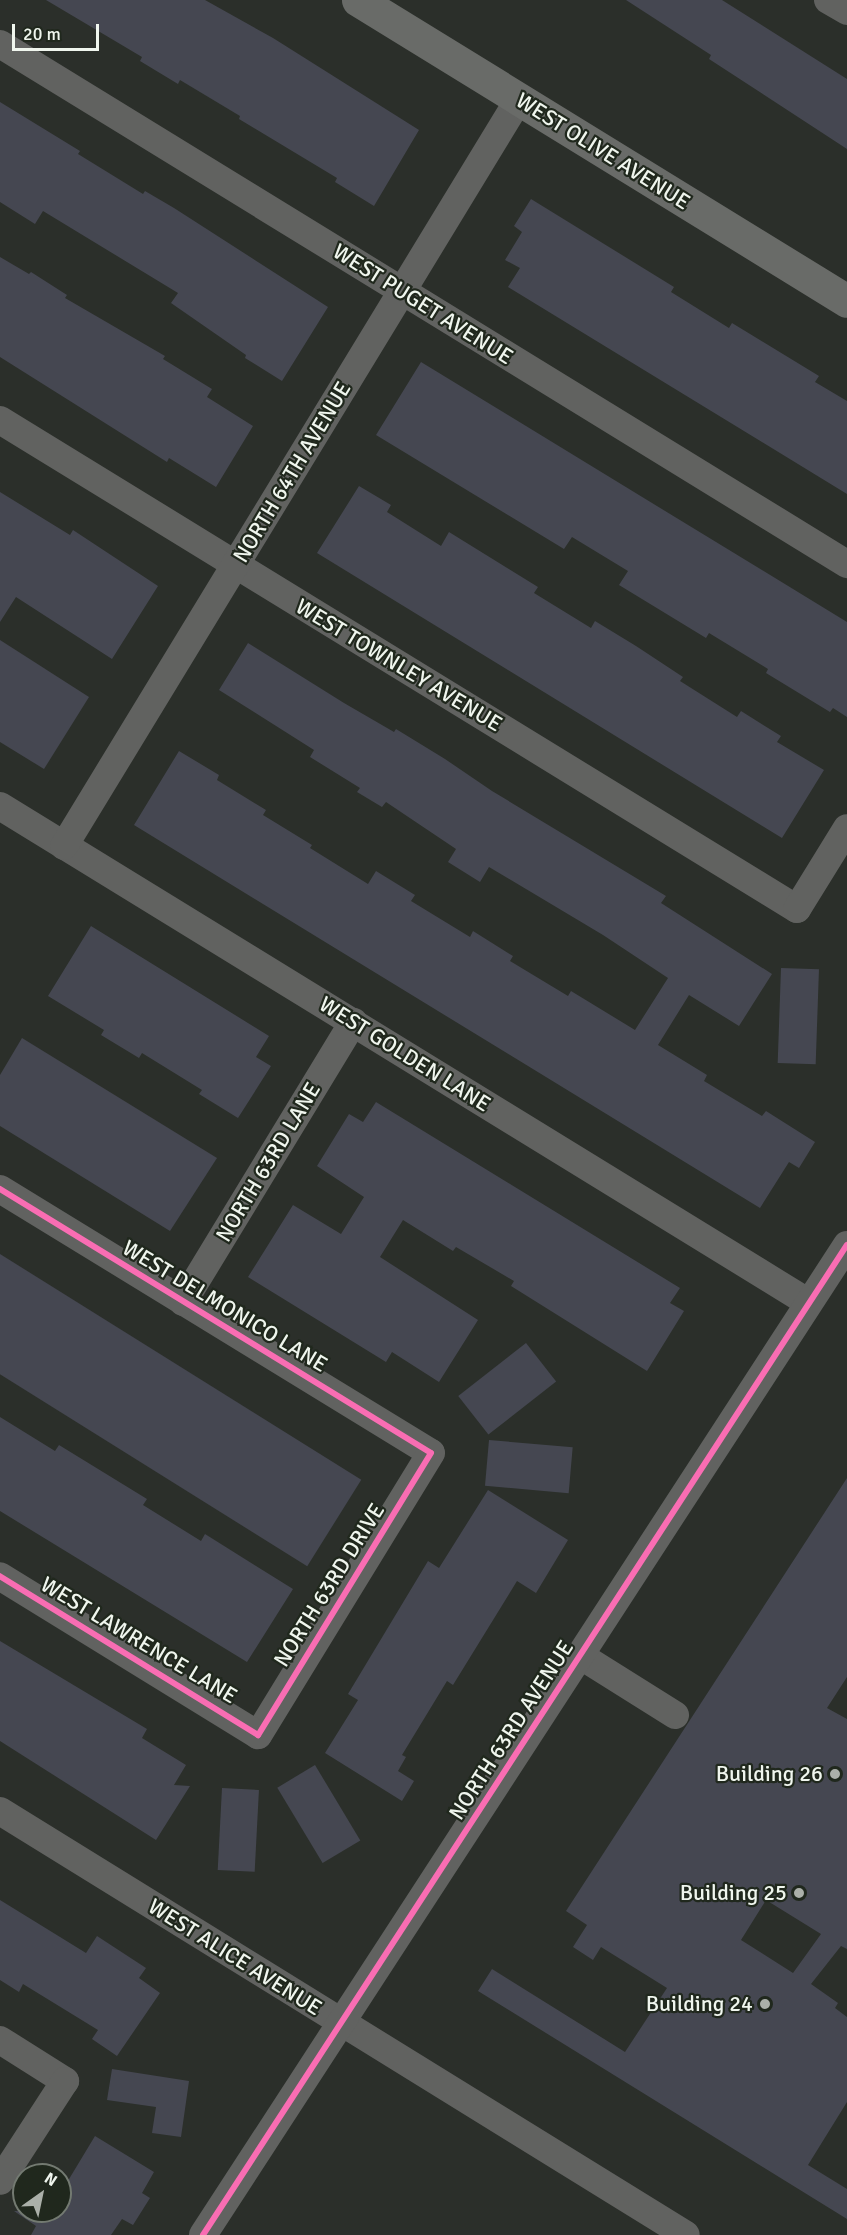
<!DOCTYPE html>
<html>
<head>
<meta charset="utf-8">
<style>
	body { margin:0 }
	#map { position:relative; width:847px; height:2235px; overflow:hidden; background:#2b2f2a; font-family:Signika,sans-serif }
	div>[style] { position:absolute }
	[style*='--x'] { left:calc(var(--x)*1px); top:calc(var(--y)*1px); width:calc(var(--w)*1px); rotate:calc(var(--a)*1deg) }
	.building>* { inset:0; background:#454751; transform-origin:0 0 }
	.minor>* { height:28px; margin:-14px; padding:0 14px; transform-origin:14px; border-radius:14px; background:#616260 }
	.major>* { height:33px; margin:-16.5px; padding:0 16.5px; transform-origin:16.5px; border-radius:16.5px; background:#696b68 }
	.cycleway>* { height:6px; margin:-3px; padding:0 3px; transform-origin:3px; border-radius:3px; background:#f96db3 }
	.dots>* { width:16px; height:16px; translate:-50% -50%; box-sizing:border-box; border:3px solid #20281d; border-radius:50% }
	span { translate:-50% -50%; white-space:nowrap; text-align:center; line-height:1.15; -webkit-text-stroke:4.5px #20281d; paint-order:stroke }
	.street-label { font-size:22px; color:#f0f6ee }
	.poi-label { font-size:22px; color:#f0f6ee }
	.right { translate:-100% -50%; text-align:right }
	.north { position:absolute; left:12px; top:2163px; width:60px; height:60px; box-sizing:border-box; background:#20281d; border:2px solid #737a71; border-radius:50%; rotate:33deg; font-size:16px; font-weight:700; line-height:24px; text-align:center; color:#f0f6ee }
	.north::after { content:''; display:block; margin:auto; width:21px; height:27px; background:#abb0a9; clip-path:polygon(50% 0,100% 100%,50% 72%,0 100%) }
	.scale { position:absolute; left:12px; top:24px; width:87px; height:27px; box-sizing:border-box; border:3px solid #f0f6ee; border-top:0; padding-left:8px; font-size:18px; line-height:21px; white-space:nowrap; color:#f0f6ee; -webkit-text-stroke:4px #20281d; paint-order:stroke }
</style>
</head>
<body>
<div id="map">
	<div class="building">
		<div style="clip-path:polygon(46px 0,205px 0,273px 38px,419px 130px,374px 206px,335px 182px,337px 178px,239px 119px,240px 116px,180px 80px,178px 84px,140px 61px,142px 57px)"></div>
		<div style="clip-path:polygon(626px 0,722px 0,847px 79px,847px 149px,709px 59px,711px 55px)"></div>
		<div style="clip-path:polygon(0 102px,80px 151px,78px 154px,143px 194px,145px 191px,174px 208px,328px 307px,282px 381px,245px 358px,246px 355px,171px 303px,178px 293px,43px 211px,35px 224px,0 202px)"></div>
		<div style="clip-path:polygon(531px 199px,674px 287px,671px 292px,729px 328px,732px 323px,819px 376px,815px 382px,847px 401px,847px 494px,508px 287px,520px 268px,505px 260px,522px 232px,514px 226px)"></div>
		<div style="clip-path:polygon(0 257px,29px 274px,31px 272px,67px 295px,65px 298px,165px 356px,163px 359px,212px 389px,207px 397px,253px 426px,216px 487px,169px 458px,167px 462px,0 357px)"></div>
		<div style="clip-path:polygon(421px 362px,847px 622px,847px 717px,833px 708px,830px 712px,766px 673px,768px 669px,709px 633px,706px 638px,619px 585px,628px 571px,572px 537px,564px 549px,376px 435px)"></div>
		<div style="clip-path:polygon(359px 486px,391px 505px,387px 512px,441px 546px,449px 532px,538px 587px,534px 593px,591px 628px,595px 621px,636px 646px,683px 677px,680px 681px,737px 717px,741px 711px,781px 736px,777px 742px,824px 770px,782px 838px,317px 553px)"></div>
		<div style="clip-path:polygon(0 492px,70px 535px,73px 530px,158px 586px,112px 659px,16px 597px,0 622px)"></div>
		<div style="clip-path:polygon(0 640px,89px 697px,44px 769px,0 742px)"></div>
		<div style="clip-path:polygon(248px 643px,344px 703px,394px 732px,396px 729px,445px 759px,492px 791px,666px 896px,661px 903px,772px 974px,739px 1026px,689px 995px,658px 1045px,707px 1075px,704px 1081px,762px 1116px,766px 1111px,815px 1142px,799px 1168px,789px 1162px,760px 1208px,134px 825px,179px 751px,219px 775px,217px 780px,266px 810px,263px 815px,312px 845px,310px 848px,368px 884px,376px 871px,415px 895px,411px 901px,470px 937px,473px 931px,513px 956px,510px 961px,568px 996px,571px 991px,635px 1030px,668px 978px,603px 935px,489px 867px,480px 882px,448px 862px,456px 849px,386px 802px,382px 807px,357px 792px,360px 788px,310px 757px,314px 750px,219px 690px)"></div>
		<div style="clip-path:polygon(91px 926px,269px 1036px,256px 1057px,271px 1066px,238px 1118px,199px 1094px,202px 1090px,142px 1053px,139px 1058px,101px 1035px,104px 1030px,48px 996px)"></div>
		<div style="left:781px;top:968px;width:38px;height:95px;rotate:2deg"></div>
		<div style="clip-path:polygon(22px 1038px,217px 1158px,170px 1231px,0 1126px,0 1075px)"></div>
		<div style="clip-path:polygon(376px 1102px,680px 1288px,670px 1303px,684px 1311px,647px 1371px,511px 1286px,514px 1281px,456px 1247px,453px 1251px,403px 1220px,380px 1257px,478px 1320px,439px 1382px,392px 1352px,386px 1362px,248px 1277px,293px 1205px,341px 1234px,364px 1197px,317px 1166px,349px 1114px,363px 1122px)"></div>
		<div style="left:0;top:1254px;width:426px;height:102px;rotate:32deg"></div>
		<div style="left:526px;top:1343px;width:49px;height:86px;rotate:52deg"></div>
		<div style="clip-path:polygon(0 1417px,55px 1451px,59px 1445px,147px 1499px,143px 1505px,201px 1541px,205px 1534px,293px 1589px,247px 1662px,0 1511px)"></div>
		<div style="left:489px;top:1440px;width:84px;height:46px;rotate:5deg"></div>
		<div style="clip-path:polygon(evenodd,847px 1478px,847px 1677px,827px 1708px,847px 1719px,847px 1949px,841px 1946px,811px 1984px,838px 2003px,835px 2008px,847px 2017px,847px 2102px,808px 2165px,847px 2189px,847px 2219px,478px 1991px,492px 1969px,625px 2052px,667px 1988px,601px 1947px,593px 1960px,573px 1947px,587px 1925px,566px 1911px,847px 1478px,766px 1900px,821px 1934px,793px 1973px,741px 1940px,766px 1900px)"></div>
		<div style="clip-path:polygon(488px 1490px,568px 1540px,536px 1593px,517px 1581px,453px 1685px,447px 1681px,402px 1755px,406px 1757px,398px 1771px,414px 1781px,402px 1801px,325px 1753px,358px 1700px,348px 1694px,428px 1561px,439px 1568px)"></div>
		<div style="clip-path:polygon(0 1641px,147px 1729px,142px 1738px,186px 1765px,174px 1785px,190px 1786px,156px 1840px,0 1741px)"></div>
		<div style="left:315px;top:1765px;width:88px;height:44px;rotate:59deg"></div>
		<div style="left:222px;top:1788px;width:37px;height:82px;rotate:3deg"></div>
		<div style="clip-path:polygon(0 1900px,86px 1953px,97px 1936px,146px 1968px,139px 1978px,160px 1993px,117px 2056px,92px 2039px,98px 2030px,23px 1984px,19px 1992px,0 1980px)"></div>
		<div style="clip-path:polygon(112px 2069px,189px 2081px,181px 2137px,152px 2133px,156px 2107px,107px 2100px)"></div>
		<div style="clip-path:polygon(95px 2136px,154px 2172px,142px 2193px,150px 2198px,133px 2225px,122px 2219px,111px 2235px,31px 2235px,36px 2226px,14px 2211px,60px 2211px,60px 2194px)"></div>
	</div>
	<div class="minor">
		<div style="--x:828;--y:0;--w:22;--a:30"></div>
		<div style="--x:0;--y:44;--w:994;--a:31.55"></div>
		<div style="--x:0;--y:420;--w:935;--a:31.53"></div>
		<div style="--x:797;--y:909;--w:95;--a:-58.3"></div>
		<div style="--x:0;--y:806;--w:949;--a:31.56"></div>
		<div style="--x:64;--y:846;--w:875;--a:-58.65"></div>
		<div style="--x:0;--y:1189;--w:505;--a:31.49"></div>
		<div style="--x:431;--y:1453;--w:331;--a:121.5"></div>
		<div style="--x:258;--y:1735;--w:303;--a:-148.4"></div>
		<div style="--x:183;--y:1302;--w:328;--a:-58.7"></div>
		<div style="--x:581;--y:1656;--w:111;--a:32.1"></div>
		<div style="--x:0;--y:1811;--w:806;--a:31.72"></div>
		<div style="--x:0;--y:2040;--w:77;--a:32.2"></div>
		<div style="--x:65;--y:2081;--w:119;--a:123"></div>
		<div style="--x:203;--y:2235;--w:1181;--a:-56.96"></div>
	</div>
	<div class="major">
		<div style="--x:358;--y:0;--w:574;--a:31.61"></div>
	</div>
	<div class="cycleway">
		<div style="--x:0;--y:1189;--w:505;--a:31.49"></div>
		<div style="--x:431;--y:1453;--w:331;--a:121.5"></div>
		<div style="--x:258;--y:1735;--w:303;--a:-148.4"></div>
		<div style="--x:203;--y:2235;--w:1181;--a:-56.96"></div>
	</div>
	<div class="dots">
		<div style="left:835px;top:1774px;background:#abb0a9"></div>
		<div style="left:799px;top:1893px;background:#abb0a9"></div>
		<div style="left:765px;top:2004px;background:#abb0a9"></div>
	</div>
	<div class="street-label">
		<span style="left:603px;top:151px;rotate:32deg">WEST OLIVE AVENUE</span>
		<span style="left:423px;top:304px;rotate:32deg">WEST PUGET AVENUE</span>
		<span style="left:292px;top:472px;rotate:-59deg">NORTH 64TH AVENUE</span>
		<span style="left:399px;top:665px;rotate:31deg">WEST TOWNLEY AVENUE</span>
		<span style="left:405px;top:1054px;rotate:32deg">WEST GOLDEN LANE</span>
		<span style="left:268px;top:1162px;rotate:-59deg">NORTH 63RD LANE</span>
		<span style="left:225px;top:1306px;rotate:31deg">WEST DELMONICO LANE</span>
		<span style="left:329px;top:1585px;rotate:-58deg">NORTH 63RD DRIVE</span>
		<span style="left:139px;top:1640px;rotate:31deg">WEST LAWRENCE LANE</span>
		<span style="left:511px;top:1730px;rotate:-57deg">NORTH 63RD AVENUE</span>
		<span style="left:235px;top:1957px;rotate:32deg">WEST ALICE AVENUE</span>
	</div>
	<div class="poi-label">
		<span class="right" style="left:823px;top:1774px">Building 26</span>
		<span class="right" style="left:787px;top:1893px">Building 25</span>
		<span class="right" style="left:753px;top:2004px">Building 24</span>
	</div>
	<div class="north">N</div>
	<div class="scale">20 m</div>
</div>
</body>
</html>
